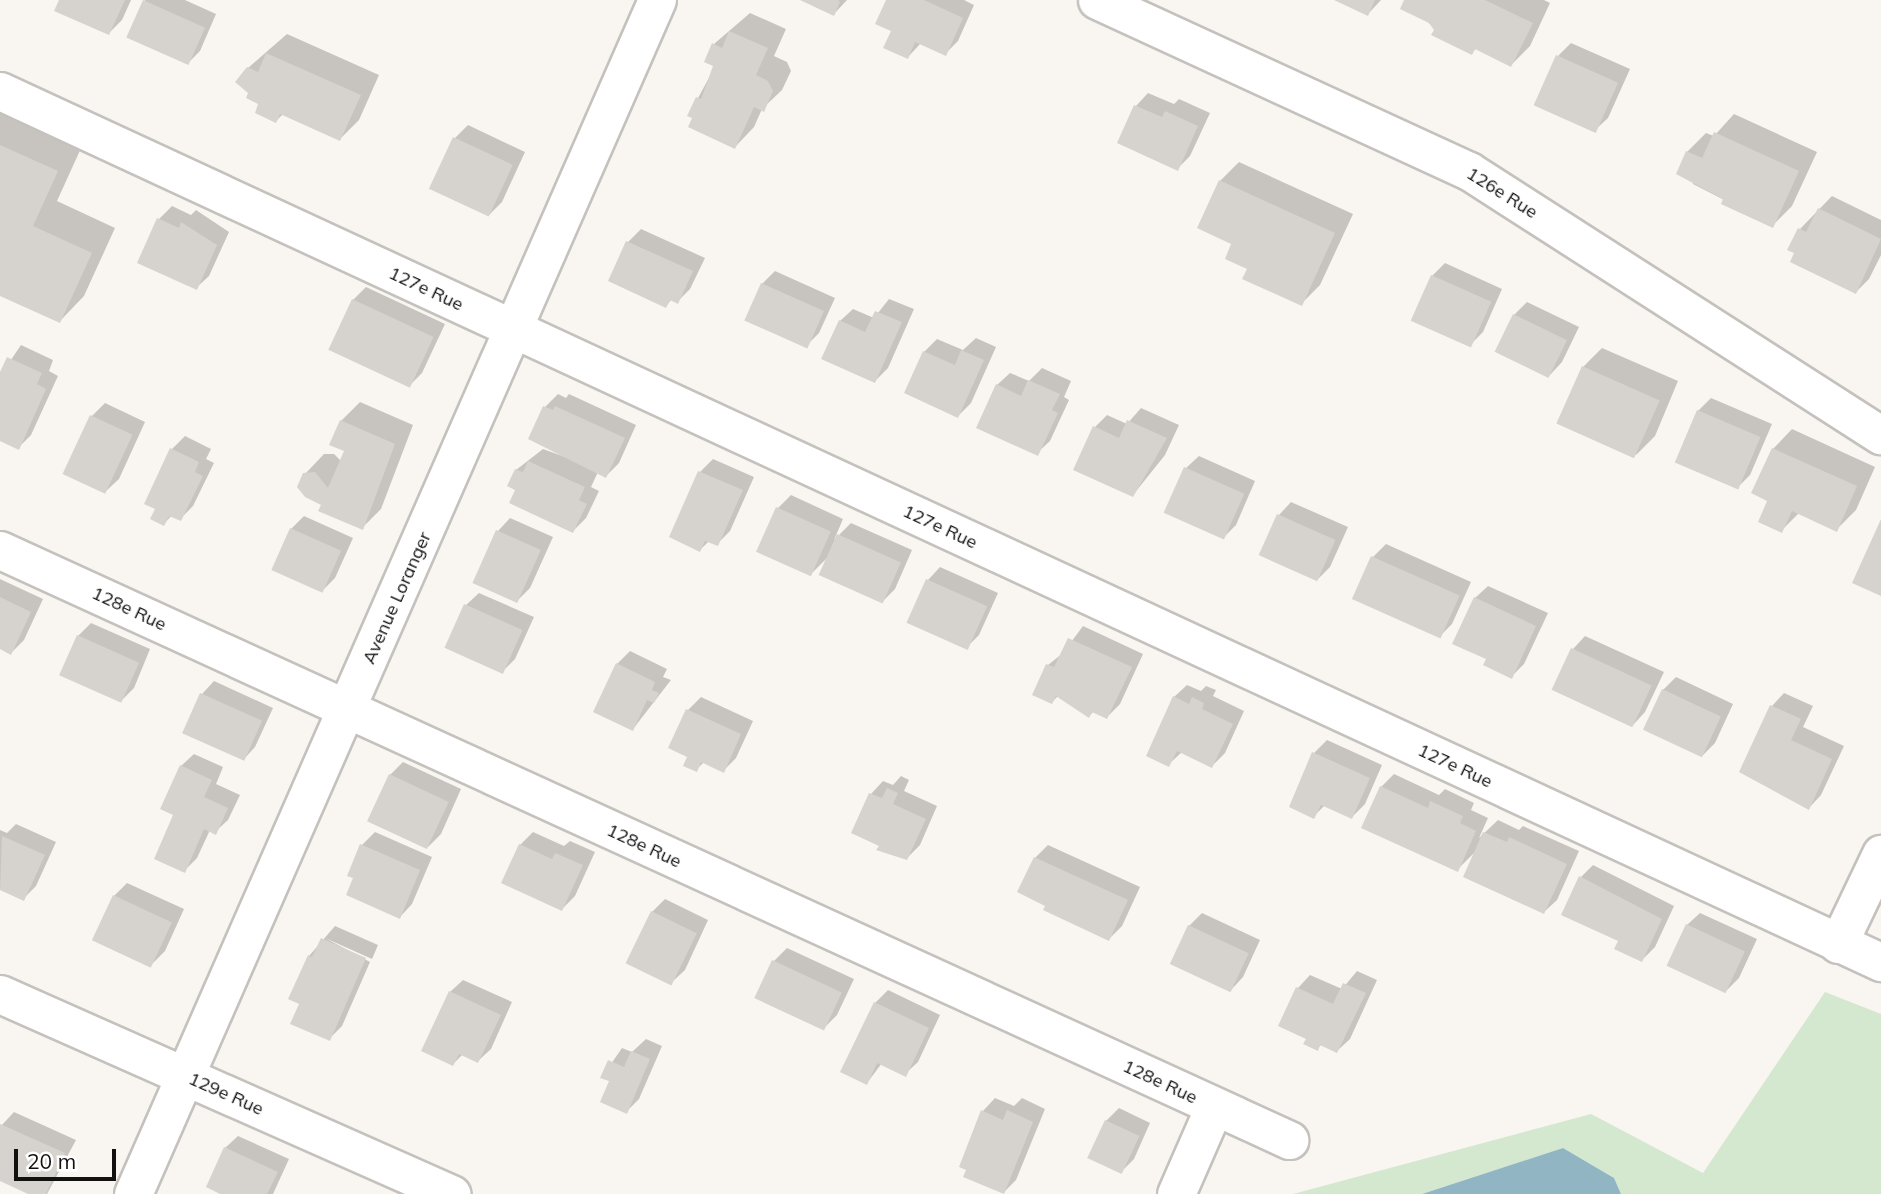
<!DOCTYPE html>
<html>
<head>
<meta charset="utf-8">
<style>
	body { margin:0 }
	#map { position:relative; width:1881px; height:1194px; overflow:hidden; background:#f9f5f1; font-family:Mulish,sans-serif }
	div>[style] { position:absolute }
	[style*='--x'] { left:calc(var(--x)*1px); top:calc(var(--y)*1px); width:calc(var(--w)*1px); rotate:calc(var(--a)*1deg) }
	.green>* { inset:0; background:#d3e8cf }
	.water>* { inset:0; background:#92b5c4 }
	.shadow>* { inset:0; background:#0003 }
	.building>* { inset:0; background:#d6d2ce; transform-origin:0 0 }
	.roads { filter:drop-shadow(2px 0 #c5c1bd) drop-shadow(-2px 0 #c5c1bd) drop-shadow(0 2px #c5c1bd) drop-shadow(0 -2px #c5c1bd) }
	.street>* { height:37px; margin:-18.5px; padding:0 18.5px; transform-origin:18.5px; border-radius:18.5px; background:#fff }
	span { translate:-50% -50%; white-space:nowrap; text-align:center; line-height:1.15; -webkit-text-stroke:5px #fff; paint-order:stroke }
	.street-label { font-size:18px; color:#131110 }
	.scale { position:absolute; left:14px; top:1149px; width:102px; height:32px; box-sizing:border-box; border:4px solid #131110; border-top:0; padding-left:9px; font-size:21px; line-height:24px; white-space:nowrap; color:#131110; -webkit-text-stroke:5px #fff; paint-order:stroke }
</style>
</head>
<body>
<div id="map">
	<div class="green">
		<div style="clip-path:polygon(1825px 992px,1881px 1014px,1881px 1194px,1621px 1194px,1614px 1178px,1563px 1148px,1422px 1194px,1293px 1194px,1591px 1114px,1703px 1173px)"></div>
	</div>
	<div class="water">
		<div style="clip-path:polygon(1563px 1148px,1614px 1178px,1621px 1194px,1422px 1194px)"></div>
	</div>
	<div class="shadow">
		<div style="clip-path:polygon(60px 0,131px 0,122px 20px,109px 33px)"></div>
		<div style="clip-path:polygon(145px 0,185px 0,216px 14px,200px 51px,187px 64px,128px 36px)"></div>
		<div style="clip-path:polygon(804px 0,847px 0,834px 14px)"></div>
		<div style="clip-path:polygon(888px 0,964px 0,974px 5px,958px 41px,945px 54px,921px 43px,908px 57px,893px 30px)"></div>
		<div style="clip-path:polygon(1338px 0,1381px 0,1368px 14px)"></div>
		<div style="clip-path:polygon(1406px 0,1544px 0,1550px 3px,1530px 46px,1511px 65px,1477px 48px,1471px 53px,1436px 30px)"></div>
		<div style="clip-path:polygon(750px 13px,786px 29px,774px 56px,787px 62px,791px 71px,782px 90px,762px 109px,754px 127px,735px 147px,698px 98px,716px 65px,714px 44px)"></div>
		<div style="clip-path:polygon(287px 34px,379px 75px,359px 120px,340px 139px,283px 114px,276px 121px,261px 103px,248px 68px)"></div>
		<div style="clip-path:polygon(1571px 43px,1630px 69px,1608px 118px,1595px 130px,1536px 104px,1558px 56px)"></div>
		<div style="clip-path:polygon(1148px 93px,1174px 104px,1179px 99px,1210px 113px,1190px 156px,1177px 169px,1136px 106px)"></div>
		<div style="clip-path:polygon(0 109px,82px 146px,57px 201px,115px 228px,84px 296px,60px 321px,0 294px)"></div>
		<div style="clip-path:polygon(1734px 114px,1817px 152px,1792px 206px,1773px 225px,1693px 184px,1687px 152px,1706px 133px,1714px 136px)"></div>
		<div style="clip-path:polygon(468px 125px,525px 152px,502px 202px,489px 215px,432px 188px,455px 138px)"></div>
		<div style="clip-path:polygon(1239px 162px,1353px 214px,1320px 285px,1301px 304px,1249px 268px,1233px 243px,1220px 181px)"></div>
		<div style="clip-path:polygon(1832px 196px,1881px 220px,1881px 255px,1869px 279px,1856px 292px,1800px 229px)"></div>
		<div style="clip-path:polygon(172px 206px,191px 215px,196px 210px,229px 232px,209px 276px,196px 288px,159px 219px)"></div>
		<div style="clip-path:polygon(641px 229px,705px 258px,690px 289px,677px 302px,672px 299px,666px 306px,610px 281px,628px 242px)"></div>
		<div style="clip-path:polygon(1445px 263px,1502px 289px,1483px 332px,1470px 345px,1412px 319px,1432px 276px)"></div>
		<div style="clip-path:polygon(775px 271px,835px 298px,819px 333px,806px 346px,746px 319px,762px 284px)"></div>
		<div style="clip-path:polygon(366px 287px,445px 324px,422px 373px,409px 386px,353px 300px)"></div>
		<div style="clip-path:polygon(889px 299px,914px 309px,888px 368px,875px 381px,840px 321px,853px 309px,874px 318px)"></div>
		<div style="clip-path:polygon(1527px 302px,1579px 327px,1562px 362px,1550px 375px,1514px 315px)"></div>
		<div style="clip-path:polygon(976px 338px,996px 347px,971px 403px,958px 416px,924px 352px,937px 339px,963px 350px)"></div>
		<div style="clip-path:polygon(21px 345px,53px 360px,49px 371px,58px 376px,31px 435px,18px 448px,0 439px,0 376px)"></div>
		<div style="clip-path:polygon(1602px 348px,1678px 381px,1655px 436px,1636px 455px,1583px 367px)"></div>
		<div style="clip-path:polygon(1042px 368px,1071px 381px,1064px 397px,1069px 400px,1050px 441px,1037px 453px,997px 385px,1010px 373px,1029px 381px)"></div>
		<div style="clip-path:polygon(558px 394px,566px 398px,569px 394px,636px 425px,619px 463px,606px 476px,598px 472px,591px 487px,599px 491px,586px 518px,573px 531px,517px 489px,516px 470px,543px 449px,576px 461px,545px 407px)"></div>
		<div style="clip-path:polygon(1711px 398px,1772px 424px,1750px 475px,1737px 488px,1698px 411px)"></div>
		<div style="clip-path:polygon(360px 402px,413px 425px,381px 509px,362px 528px,324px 504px,305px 474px,324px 454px,334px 454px,342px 462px,347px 450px,341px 421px)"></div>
		<div style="clip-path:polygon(105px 403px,145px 422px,119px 479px,106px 491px,66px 473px,92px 416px)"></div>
		<div style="clip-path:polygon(1141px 408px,1179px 425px,1165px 455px,1133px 495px,1095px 427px,1107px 415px,1127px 424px)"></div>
		<div style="clip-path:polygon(1792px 429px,1875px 467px,1856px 510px,1836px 530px,1799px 513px,1782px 530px,1770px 500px,1773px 449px)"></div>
		<div style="clip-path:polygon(185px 436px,211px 449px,206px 459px,214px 463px,193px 506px,180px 519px,172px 515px,164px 524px,172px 449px)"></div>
		<div style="clip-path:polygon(1199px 456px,1255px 481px,1236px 525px,1223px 538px,1186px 468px)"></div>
		<div style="clip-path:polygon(713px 459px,754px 477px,730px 531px,717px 544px,709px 541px,700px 550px,671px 537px,700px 472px)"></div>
		<div style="clip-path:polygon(791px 495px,843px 519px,834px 540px,851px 523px,912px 550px,895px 589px,882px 602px,828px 557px,810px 575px,758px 551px,778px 508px)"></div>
		<div style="clip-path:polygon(1291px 502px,1348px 527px,1330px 567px,1317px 580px,1260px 555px,1279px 515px)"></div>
		<div style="clip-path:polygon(304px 516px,353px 538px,335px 578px,322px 591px,291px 529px)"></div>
		<div style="clip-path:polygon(510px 518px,553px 537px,530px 588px,517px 601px,498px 531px)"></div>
		<div style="clip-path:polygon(1386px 544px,1471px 582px,1452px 624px,1440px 636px,1373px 557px)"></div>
		<div style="clip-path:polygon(940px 567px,998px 593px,979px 635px,966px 648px,928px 580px)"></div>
		<div style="clip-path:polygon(0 579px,43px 599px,24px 640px,11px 653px,0 648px)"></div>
		<div style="clip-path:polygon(1488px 586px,1548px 613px,1524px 664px,1511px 677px,1488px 659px,1475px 598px)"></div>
		<div style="clip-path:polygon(479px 593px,534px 617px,515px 659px,502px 672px,466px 605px)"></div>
		<div style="clip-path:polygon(91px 623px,150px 649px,134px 688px,121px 701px,78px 636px)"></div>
		<div style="clip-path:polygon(1083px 626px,1143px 654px,1120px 704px,1107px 717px,1094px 711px,1089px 716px,1058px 696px,1052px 702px,1048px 665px,1063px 653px)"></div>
		<div style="clip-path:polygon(1585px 636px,1664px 672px,1645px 712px,1633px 725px,1573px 649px)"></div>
		<div style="clip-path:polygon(630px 651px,667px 669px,663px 677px,671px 680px,633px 729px,617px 664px)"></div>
		<div style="clip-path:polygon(1676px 677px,1733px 704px,1715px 743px,1702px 756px,1663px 690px)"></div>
		<div style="clip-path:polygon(214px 681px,273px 708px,255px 747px,243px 760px,202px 694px)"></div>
		<div style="clip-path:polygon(1187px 685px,1201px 691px,1206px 686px,1216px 690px,1213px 696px,1244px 711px,1225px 753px,1212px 766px,1182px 752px,1169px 764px,1174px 697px)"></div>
		<div style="clip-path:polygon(1784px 693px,1813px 706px,1803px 727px,1844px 746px,1821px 795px,1809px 808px,1741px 771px,1772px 706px)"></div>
		<div style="clip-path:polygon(701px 697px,753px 721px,736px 758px,723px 771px,704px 762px,696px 770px,689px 756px,671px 747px,688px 710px)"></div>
		<div style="clip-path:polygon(1327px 740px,1382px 765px,1365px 804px,1352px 817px,1325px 805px,1314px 816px,1314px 753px)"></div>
		<div style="clip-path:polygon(194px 754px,223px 767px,216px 784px,240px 795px,228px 820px,215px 832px,210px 830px,197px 858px,184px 871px,176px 815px,181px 766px)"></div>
		<div style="clip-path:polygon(403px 762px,461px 789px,441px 834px,428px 847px,390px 775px)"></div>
		<div style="clip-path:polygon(1394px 774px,1439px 795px,1445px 789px,1474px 803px,1471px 810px,1488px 818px,1479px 838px,1498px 820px,1519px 830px,1523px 826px,1579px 851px,1557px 900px,1544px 912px,1476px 851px,1457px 870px,1381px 787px)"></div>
		<div style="clip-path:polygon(901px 776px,909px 780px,904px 791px,937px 806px,920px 845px,907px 858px,853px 832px,871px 794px,883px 781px,893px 785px)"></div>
		<div style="clip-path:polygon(16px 824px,56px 842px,36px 886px,23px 899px,0 888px,0 830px,7px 833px)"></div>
		<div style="clip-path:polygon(375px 832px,432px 857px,412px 904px,400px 917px,355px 877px,362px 845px)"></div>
		<div style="clip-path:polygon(533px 832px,564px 846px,570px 841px,595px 852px,575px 896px,562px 909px,520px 845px)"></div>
		<div style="clip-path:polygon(1048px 845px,1140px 887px,1122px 926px,1109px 939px,1020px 892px,1035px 858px)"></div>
		<div style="clip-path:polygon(1593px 865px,1674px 906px,1655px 947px,1642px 960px,1620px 940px,1581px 877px)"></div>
		<div style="clip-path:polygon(127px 883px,184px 909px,165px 951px,152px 964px,114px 896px)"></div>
		<div style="clip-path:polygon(665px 899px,708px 920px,685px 970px,672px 982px,652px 912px)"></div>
		<div style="clip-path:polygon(1202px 913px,1260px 940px,1243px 977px,1231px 990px,1189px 926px)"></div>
		<div style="clip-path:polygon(1700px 913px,1757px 939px,1739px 978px,1726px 991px,1687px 925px)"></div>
		<div style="clip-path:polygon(335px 926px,378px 945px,372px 959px,325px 938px,370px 962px,342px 1026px,329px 1039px,301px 1003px,290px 998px,309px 956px)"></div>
		<div style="clip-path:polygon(787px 948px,854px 979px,837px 1015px,824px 1028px,757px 997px,774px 961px)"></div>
		<div style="clip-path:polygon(1357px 971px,1377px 980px,1350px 1039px,1337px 1051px,1322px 1044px,1317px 1049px,1308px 1038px,1280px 1025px,1298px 988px,1310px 975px,1342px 989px)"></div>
		<div style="clip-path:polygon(463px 980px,512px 1002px,491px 1049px,478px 1061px,463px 1054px,453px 1064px,450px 992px)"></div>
		<div style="clip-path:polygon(888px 990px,940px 1015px,918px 1062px,905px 1074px,882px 1063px,867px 1083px,875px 1003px)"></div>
		<div style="clip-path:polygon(646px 1039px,662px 1046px,639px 1099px,626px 1112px,611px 1080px,602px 1077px,622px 1048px,632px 1052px)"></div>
		<div style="clip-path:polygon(995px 1098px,1014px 1106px,1022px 1098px,1045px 1109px,1016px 1180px,1003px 1193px,961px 1166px,983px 1111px)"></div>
		<div style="clip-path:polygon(1119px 1108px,1150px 1123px,1134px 1159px,1121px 1172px,1106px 1121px)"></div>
		<div style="clip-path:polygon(14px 1112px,76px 1140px,47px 1194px,32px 1194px,0 1179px,0 1127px)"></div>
		<div style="clip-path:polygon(238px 1136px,289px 1159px,273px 1194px,224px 1194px,225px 1148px)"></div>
	</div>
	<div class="building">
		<div style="clip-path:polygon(59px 0,125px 0,109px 35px,54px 11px)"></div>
		<div style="left:143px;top:0;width:68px;height:41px;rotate:24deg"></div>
		<div style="clip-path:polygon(800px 0,838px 0,840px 2px,834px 16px)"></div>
		<div style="clip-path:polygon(886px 0,924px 0,963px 18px,946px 56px,915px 42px,908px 59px,883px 48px,891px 31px,875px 24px)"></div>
		<div style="clip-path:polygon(1334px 0,1375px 0,1368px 16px)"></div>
		<div style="clip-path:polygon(1404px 0,1485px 0,1533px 23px,1511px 67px,1475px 49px,1472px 55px,1431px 35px,1434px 30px,1429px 23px,1400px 9px)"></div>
		<div style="clip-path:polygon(729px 31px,768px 48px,756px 75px,768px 81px,773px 91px,764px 112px,754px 107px,735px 149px,688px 127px,692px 118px,687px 116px,696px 97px,701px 99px,713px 66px,704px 62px,712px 43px,722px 48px)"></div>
		<div style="clip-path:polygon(266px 53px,361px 95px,340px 141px,280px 114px,276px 123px,255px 113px,258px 104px,246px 98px,248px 93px,235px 82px,247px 67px,258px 72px)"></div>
		<div style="left:1556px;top:55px;width:68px;height:55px;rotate:24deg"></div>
		<div style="clip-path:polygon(1134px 105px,1162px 117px,1165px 111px,1198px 126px,1178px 171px,1117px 143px)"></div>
		<div style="clip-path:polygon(1714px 132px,1799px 171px,1773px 228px,1721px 204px,1723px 199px,1676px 174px,1686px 151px,1702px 158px)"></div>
		<div style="left:453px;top:137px;width:66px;height:57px;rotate:25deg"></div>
		<div style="clip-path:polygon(0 145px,58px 171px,33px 226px,92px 253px,60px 323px,0 296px)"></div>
		<div style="clip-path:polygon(1219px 180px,1335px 233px,1302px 306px,1242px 279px,1247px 269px,1225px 259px,1231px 244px,1197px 228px)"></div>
		<div style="clip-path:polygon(1818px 208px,1881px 239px,1856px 294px,1790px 262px,1794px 253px,1787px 250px,1798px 228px,1806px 232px)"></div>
		<div style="clip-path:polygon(157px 218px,179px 228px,181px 222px,217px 245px,197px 290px,137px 263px)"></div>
		<div style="clip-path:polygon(626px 241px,693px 271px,678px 304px,670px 300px,666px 308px,608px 281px)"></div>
		<div style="left:1431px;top:275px;width:66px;height:50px;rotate:24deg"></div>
		<div style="left:761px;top:283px;width:69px;height:41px;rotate:24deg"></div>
		<div style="left:352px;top:299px;width:90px;height:56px;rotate:25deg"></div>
		<div style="clip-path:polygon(875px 311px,902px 322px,875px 383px,821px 359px,839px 320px,865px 332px)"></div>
		<div style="left:1513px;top:314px;width:60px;height:42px;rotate:26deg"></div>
		<div style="clip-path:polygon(961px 350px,984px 360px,958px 418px,904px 393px,923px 351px,955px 365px)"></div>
		<div style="clip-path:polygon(7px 357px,42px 373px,37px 384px,46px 389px,19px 450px,0 441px,0 372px)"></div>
		<div style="left:1582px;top:366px;width:85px;height:63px;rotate:24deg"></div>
		<div style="clip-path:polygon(1028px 380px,1060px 394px,1052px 410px,1058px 413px,1038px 456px,976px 428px,996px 384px,1021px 396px)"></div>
		<div style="clip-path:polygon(543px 406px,553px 410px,555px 406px,625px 438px,606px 478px,528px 439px)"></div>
		<div style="left:1697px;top:410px;width:69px;height:57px;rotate:23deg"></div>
		<div style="left:90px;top:415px;width:47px;height:65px;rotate:25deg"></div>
		<div style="clip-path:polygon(340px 420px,395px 444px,363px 530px,318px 511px,321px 505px,305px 497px,297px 487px,303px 473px,315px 472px,328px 488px,344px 451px,329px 445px)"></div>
		<div style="clip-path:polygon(1127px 420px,1167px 438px,1133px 497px,1073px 470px,1093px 426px,1119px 438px)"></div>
		<div style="clip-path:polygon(170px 448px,199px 462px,195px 472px,203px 476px,181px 521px,169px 516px,164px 526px,150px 519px,155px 509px,144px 504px)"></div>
		<div style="clip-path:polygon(1772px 448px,1857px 486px,1837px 532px,1792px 511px,1782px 533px,1758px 522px,1767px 501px,1751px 493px)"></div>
		<div style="clip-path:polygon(528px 461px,585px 487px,579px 500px,587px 504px,573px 533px,509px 503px,515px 490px,507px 486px,515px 469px,523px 472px)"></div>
		<div style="left:1184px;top:467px;width:66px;height:50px;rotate:24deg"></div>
		<div style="clip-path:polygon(698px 471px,743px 490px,718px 546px,705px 541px,700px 552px,669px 537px)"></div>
		<div style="left:776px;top:507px;width:60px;height:49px;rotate:24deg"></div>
		<div style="left:1277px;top:514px;width:64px;height:45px;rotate:24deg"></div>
		<div style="clip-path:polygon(1881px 519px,1881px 596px,1852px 583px)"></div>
		<div style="left:290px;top:528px;width:56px;height:46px;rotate:24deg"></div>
		<div style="left:496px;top:530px;width:49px;height:58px;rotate:24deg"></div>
		<div style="left:837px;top:534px;width:70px;height:45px;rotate:24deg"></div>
		<div style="left:1371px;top:556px;width:97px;height:47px;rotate:24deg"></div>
		<div style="left:926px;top:579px;width:67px;height:48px;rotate:24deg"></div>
		<div style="clip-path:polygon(0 597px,31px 612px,11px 655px,0 649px)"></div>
		<div style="clip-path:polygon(1474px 597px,1536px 626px,1512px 679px,1483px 665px,1486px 659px,1452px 644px)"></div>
		<div style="left:464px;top:604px;width:64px;height:48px;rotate:24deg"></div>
		<div style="left:77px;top:635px;width:68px;height:44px;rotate:24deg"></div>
		<div style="clip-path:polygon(1068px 638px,1132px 667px,1107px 719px,1092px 712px,1089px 718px,1056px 696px,1052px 704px,1032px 695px,1046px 664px,1054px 667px)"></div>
		<div style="left:1571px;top:648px;width:89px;height:46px;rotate:25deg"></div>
		<div style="clip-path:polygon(616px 663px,655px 682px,652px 690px,659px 693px,654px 703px,647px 700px,633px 731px,593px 712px)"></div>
		<div style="left:1662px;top:689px;width:65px;height:45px;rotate:25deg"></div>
		<div style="left:200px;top:693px;width:68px;height:44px;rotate:24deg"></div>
		<div style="clip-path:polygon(1173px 696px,1189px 704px,1192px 697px,1204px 703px,1202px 709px,1233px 724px,1212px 768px,1177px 751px,1169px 767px,1146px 756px)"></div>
		<div style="clip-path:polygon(1770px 705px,1801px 719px,1791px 740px,1832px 759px,1809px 810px,1739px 772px)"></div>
		<div style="clip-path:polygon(686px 709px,741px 734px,724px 773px,701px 762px,697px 772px,683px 766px,687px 757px,668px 748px)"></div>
		<div style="clip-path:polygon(1312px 752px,1370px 778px,1352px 819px,1321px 805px,1314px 819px,1289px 807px)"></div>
		<div style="clip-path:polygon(180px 765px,212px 780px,204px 797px,228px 808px,216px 835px,204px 829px,185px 873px,154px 859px,173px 815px,160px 809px)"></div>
		<div style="left:389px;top:774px;width:66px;height:52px;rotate:25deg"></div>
		<div style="clip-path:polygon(1380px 786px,1428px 808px,1430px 801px,1463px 816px,1460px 823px,1476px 831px,1458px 872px,1361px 828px)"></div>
		<div style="clip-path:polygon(887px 788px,898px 793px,893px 804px,926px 819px,907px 860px,876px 850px,879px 846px,851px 833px,869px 793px,882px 798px)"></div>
		<div style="clip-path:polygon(1483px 832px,1507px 842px,1509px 837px,1567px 864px,1544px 914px,1463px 877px)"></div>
		<div style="clip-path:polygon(2px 836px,45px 855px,24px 901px,0 890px)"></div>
		<div style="clip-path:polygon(360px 844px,420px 870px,400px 919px,346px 895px,353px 878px,347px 876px)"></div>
		<div style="clip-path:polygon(519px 844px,552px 859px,555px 853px,583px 865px,562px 911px,501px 883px)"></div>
		<div style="clip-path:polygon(1034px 857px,1128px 900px,1109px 941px,1043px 910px,1045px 906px,1017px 892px)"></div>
		<div style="clip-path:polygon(1579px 876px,1662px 919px,1642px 962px,1614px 949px,1618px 941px,1561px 915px)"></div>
		<div style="left:113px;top:895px;width:65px;height:50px;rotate:25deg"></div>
		<div style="left:651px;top:911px;width:51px;height:58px;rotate:26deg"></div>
		<div style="left:1686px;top:924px;width:65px;height:46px;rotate:25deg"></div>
		<div style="left:1188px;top:925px;width:67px;height:43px;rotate:25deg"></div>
		<div style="clip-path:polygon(321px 938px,366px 958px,330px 1041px,290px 1024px,299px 1004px,288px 999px,308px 955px,312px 957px)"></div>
		<div style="left:772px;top:960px;width:77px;height:42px;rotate:25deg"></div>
		<div style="clip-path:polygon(1343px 983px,1366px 993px,1337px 1053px,1320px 1045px,1318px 1051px,1303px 1044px,1306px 1039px,1278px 1026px,1296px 987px,1333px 1004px)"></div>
		<div style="clip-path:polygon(449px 991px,501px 1015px,478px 1063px,459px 1054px,453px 1066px,421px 1051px)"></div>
		<div style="clip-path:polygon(874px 1002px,929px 1028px,906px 1077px,877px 1063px,867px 1085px,840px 1072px)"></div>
		<div style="clip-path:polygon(631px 1051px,650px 1059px,627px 1114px,600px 1102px,609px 1081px,600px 1078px,608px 1060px,624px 1067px)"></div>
		<div style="clip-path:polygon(981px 1110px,1003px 1120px,1007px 1110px,1033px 1122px,1004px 1194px,963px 1177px,966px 1170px,959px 1167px)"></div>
		<div style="left:1105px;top:1120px;width:38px;height:42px;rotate:25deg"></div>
		<div style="clip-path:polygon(0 1124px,65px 1153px,46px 1194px,28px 1194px,0 1181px)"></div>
		<div style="clip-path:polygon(224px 1147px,278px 1172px,267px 1194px,220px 1194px,206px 1187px)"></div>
	</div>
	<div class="roads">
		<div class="street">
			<div style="--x:1097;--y:0;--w:409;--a:24.7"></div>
			<div style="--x:1469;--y:171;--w:489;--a:32.7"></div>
			<div style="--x:0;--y:91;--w:2073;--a:24.85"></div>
			<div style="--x:0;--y:550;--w:1418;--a:24.59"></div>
			<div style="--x:1838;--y:944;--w:100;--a:-64.5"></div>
			<div style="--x:0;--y:994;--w:494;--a:23.9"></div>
			<div style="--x:133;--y:1194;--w:1304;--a:-66.31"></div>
			<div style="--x:1176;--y:1194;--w:95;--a:-66.4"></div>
		</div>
	</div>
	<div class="street-label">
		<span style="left:1502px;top:193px;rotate:32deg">126e Rue</span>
		<span style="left:426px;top:289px;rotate:25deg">127e Rue</span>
		<span style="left:940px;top:527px;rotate:25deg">127e Rue</span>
		<span style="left:397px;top:598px;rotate:-66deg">Avenue Loranger</span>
		<span style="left:129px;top:609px;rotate:25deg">128e Rue</span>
		<span style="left:1455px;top:766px;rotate:25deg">127e Rue</span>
		<span style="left:644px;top:846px;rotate:25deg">128e Rue</span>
		<span style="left:1160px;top:1082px;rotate:25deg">128e Rue</span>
		<span style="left:226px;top:1094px;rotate:24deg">129e Rue</span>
	</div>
	<div class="scale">20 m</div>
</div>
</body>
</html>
